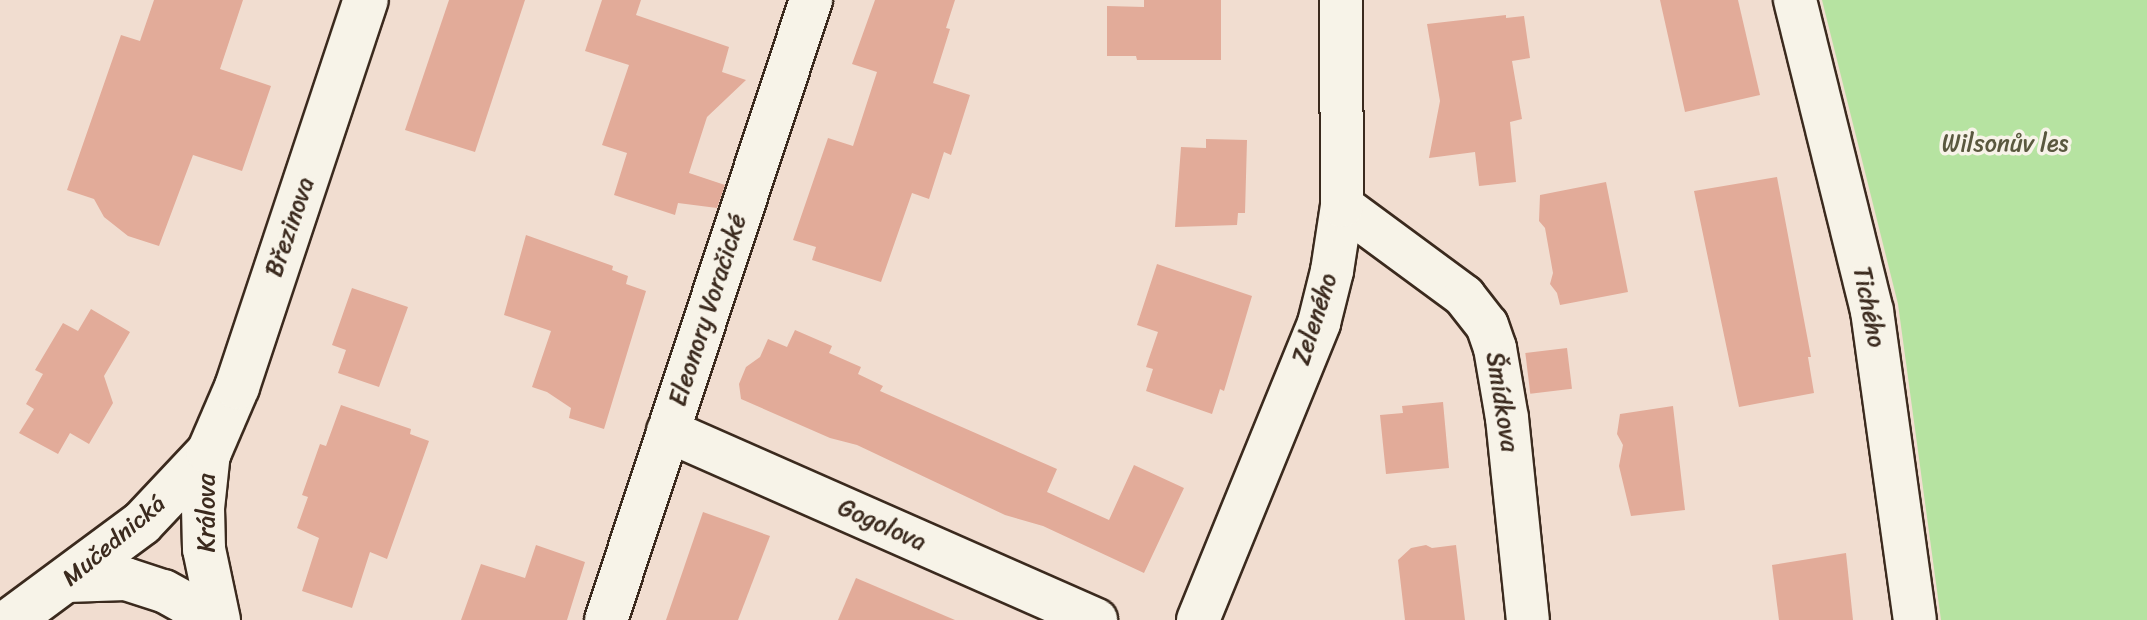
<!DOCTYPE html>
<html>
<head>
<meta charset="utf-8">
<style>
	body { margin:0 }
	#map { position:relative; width:2147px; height:620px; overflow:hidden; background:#f1ddd0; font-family:Sriracha,sans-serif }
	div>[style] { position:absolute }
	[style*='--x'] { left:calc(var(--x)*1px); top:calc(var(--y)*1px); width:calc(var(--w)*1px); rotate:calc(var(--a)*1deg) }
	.green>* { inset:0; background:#b6e3a1 }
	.building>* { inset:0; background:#e2ab99; transform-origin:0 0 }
	.roads { filter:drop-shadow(2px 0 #3b2a1e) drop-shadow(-2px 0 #3b2a1e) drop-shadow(0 2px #3b2a1e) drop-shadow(0 -2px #3b2a1e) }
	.street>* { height:42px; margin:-21px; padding:0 21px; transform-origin:21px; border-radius:21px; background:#f7f3e8 }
	.secondary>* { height:44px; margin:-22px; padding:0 22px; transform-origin:22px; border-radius:22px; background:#f7f3e8 }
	span { translate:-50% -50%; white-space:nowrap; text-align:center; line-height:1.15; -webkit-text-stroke:7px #f7f3e8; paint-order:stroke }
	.park-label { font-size:24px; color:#5a583f }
	.street-label { font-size:24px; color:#3b2a1e }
</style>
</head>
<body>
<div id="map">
	<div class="green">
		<div style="clip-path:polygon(1822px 0,2147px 0,2147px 620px,1941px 620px,1898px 304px)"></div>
	</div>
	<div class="building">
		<div style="clip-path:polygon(154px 0,243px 0,220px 69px,271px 86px,242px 171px,193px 155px,159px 246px,128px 236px,104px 217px,94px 199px,67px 190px,121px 35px,140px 41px)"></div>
		<div style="clip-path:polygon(449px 0,525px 0,475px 152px,405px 130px)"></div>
		<div style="clip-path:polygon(602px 0,641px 0,636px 15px,729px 47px,722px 72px,746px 80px,707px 117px,689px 173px,725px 185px,717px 208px,678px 203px,675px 215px,614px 195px,627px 153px,602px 145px,629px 65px,585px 51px)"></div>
		<div style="clip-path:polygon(875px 0,955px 0,946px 28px,950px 29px,933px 83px,970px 95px,951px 155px,944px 152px,929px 199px,912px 193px,881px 282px,812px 260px,816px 247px,793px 240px,828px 138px,853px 146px,877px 72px,852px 64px)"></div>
		<div style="clip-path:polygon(1144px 0,1221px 0,1221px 60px,1137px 60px,1136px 56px,1107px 56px,1107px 6px,1144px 7px)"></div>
		<div style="clip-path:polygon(1660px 0,1738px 0,1760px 95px,1685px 112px)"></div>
		<div style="clip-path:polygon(1506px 15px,1506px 18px,1524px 16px,1530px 58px,1512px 61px,1522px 119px,1510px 122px,1516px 182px,1479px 186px,1475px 152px,1429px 158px,1440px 101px,1427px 24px)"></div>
		<div style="clip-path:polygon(1206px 139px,1247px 140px,1245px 213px,1238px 213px,1237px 225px,1175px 227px,1181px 147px,1206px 148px)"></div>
		<div style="clip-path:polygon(1777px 177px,1811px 357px,1808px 357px,1814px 393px,1739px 407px,1694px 191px)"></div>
		<div style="clip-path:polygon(1606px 182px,1628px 292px,1560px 305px,1557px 293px,1550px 284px,1553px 273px,1545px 228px,1539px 221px,1540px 195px)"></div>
		<div style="clip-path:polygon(526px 235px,613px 266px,612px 270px,628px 276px,626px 284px,646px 291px,604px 429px,569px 418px,571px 408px,547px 392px,532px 387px,551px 331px,504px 315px)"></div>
		<div style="clip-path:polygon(1157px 264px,1252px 296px,1224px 391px,1220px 389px,1212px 414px,1146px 391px,1153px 369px,1146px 367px,1158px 332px,1137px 325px)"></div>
		<div style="clip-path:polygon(352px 288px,408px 307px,379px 387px,338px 373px,346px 350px,332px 345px)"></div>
		<div style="clip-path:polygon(91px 309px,130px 332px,104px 376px,113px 403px,89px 444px,70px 433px,58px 454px,19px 433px,34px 409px,26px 404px,43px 374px,35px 370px,63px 323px,78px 331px)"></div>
		<div style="clip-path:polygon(795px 330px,832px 346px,829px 353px,861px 367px,858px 374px,883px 386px,880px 391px,1057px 469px,1047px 492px,1109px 520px,1134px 465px,1184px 488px,1144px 573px,1043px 526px,1005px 515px,857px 445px,830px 438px,741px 399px,739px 384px,746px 367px,760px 357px,768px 339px,787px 347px)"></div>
		<div style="left:1567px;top:348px;width:41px;height:42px;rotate:83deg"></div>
		<div style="clip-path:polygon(1443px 402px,1449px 468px,1386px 474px,1380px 415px,1403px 413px,1402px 406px)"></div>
		<div style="clip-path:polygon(341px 405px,411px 429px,410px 434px,429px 441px,387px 559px,370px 552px,352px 608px,302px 591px,319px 538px,297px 528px,308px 497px,302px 495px,320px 444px,326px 446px)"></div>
		<div style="clip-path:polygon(1673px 406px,1685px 510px,1631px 516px,1619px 466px,1623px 445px,1617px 434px,1620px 414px)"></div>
		<div style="clip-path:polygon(703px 512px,770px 536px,738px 620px,666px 620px)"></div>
		<div style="clip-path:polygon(536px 545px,585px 562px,567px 620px,461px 620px,481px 564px,525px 578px)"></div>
		<div style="clip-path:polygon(1426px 545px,1432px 548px,1456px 545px,1465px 620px,1405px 620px,1398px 560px,1411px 548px)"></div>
		<div style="clip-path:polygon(1846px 553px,1853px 620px,1779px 620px,1772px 565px)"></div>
		<div style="clip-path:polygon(856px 578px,955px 620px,838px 620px)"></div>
	</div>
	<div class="roads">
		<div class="street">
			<div style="--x:1795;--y:0;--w:320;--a:76.1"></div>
			<div style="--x:1872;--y:311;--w:312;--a:82.1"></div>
			<div style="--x:1342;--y:206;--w:152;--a:36.4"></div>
			<div style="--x:1464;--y:296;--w:37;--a:52"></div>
			<div style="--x:1487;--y:325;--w:24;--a:71"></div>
			<div style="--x:1495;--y:348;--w:71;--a:80.3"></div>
			<div style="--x:1507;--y:418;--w:203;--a:84.1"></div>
			<div style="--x:668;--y:431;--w:468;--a:23.8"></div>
			<div style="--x:209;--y:452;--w:56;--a:96.1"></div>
			<div style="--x:203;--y:508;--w:41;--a:88.6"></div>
			<div style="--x:204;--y:549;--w:73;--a:78.1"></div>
			<div style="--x:67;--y:581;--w:59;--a:-1.9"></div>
			<div style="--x:126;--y:579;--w:40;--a:18"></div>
			<div style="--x:164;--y:591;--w:26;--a:29"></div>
			<div style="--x:187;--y:604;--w:23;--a:45"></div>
			<div style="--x:606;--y:620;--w:653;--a:-71.7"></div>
			<div style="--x:1198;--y:620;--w:321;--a:-67.8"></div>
			<div style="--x:1319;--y:323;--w:54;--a:-76"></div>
			<div style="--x:1332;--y:271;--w:66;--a:-81.3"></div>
			<div style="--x:1342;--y:206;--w:206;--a:-90.3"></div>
		</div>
		<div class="secondary">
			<div style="--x:11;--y:620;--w:163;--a:-36.5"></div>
			<div style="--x:142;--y:523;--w:98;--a:-46.7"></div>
			<div style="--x:209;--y:452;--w:71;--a:-66.7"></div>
			<div style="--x:237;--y:387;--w:408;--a:-71.6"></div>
		</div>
	</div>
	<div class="park-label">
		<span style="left:2005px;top:144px">Wilsonův les</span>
	</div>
	<div class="street-label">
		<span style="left:290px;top:227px;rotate:-71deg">Březinova</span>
		<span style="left:1869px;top:307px;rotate:79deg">Tichého</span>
		<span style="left:708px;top:310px;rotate:-72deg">Eleonory Voračické</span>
		<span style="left:1315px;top:319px;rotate:-72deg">Zeleného</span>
		<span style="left:1502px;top:402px;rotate:81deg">Šmídkova</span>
		<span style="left:207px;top:513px;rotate:-90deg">Králova</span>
		<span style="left:882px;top:525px;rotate:24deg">Gogolova</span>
		<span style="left:114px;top:541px;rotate:-40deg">Mučednická</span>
	</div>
</div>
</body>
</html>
